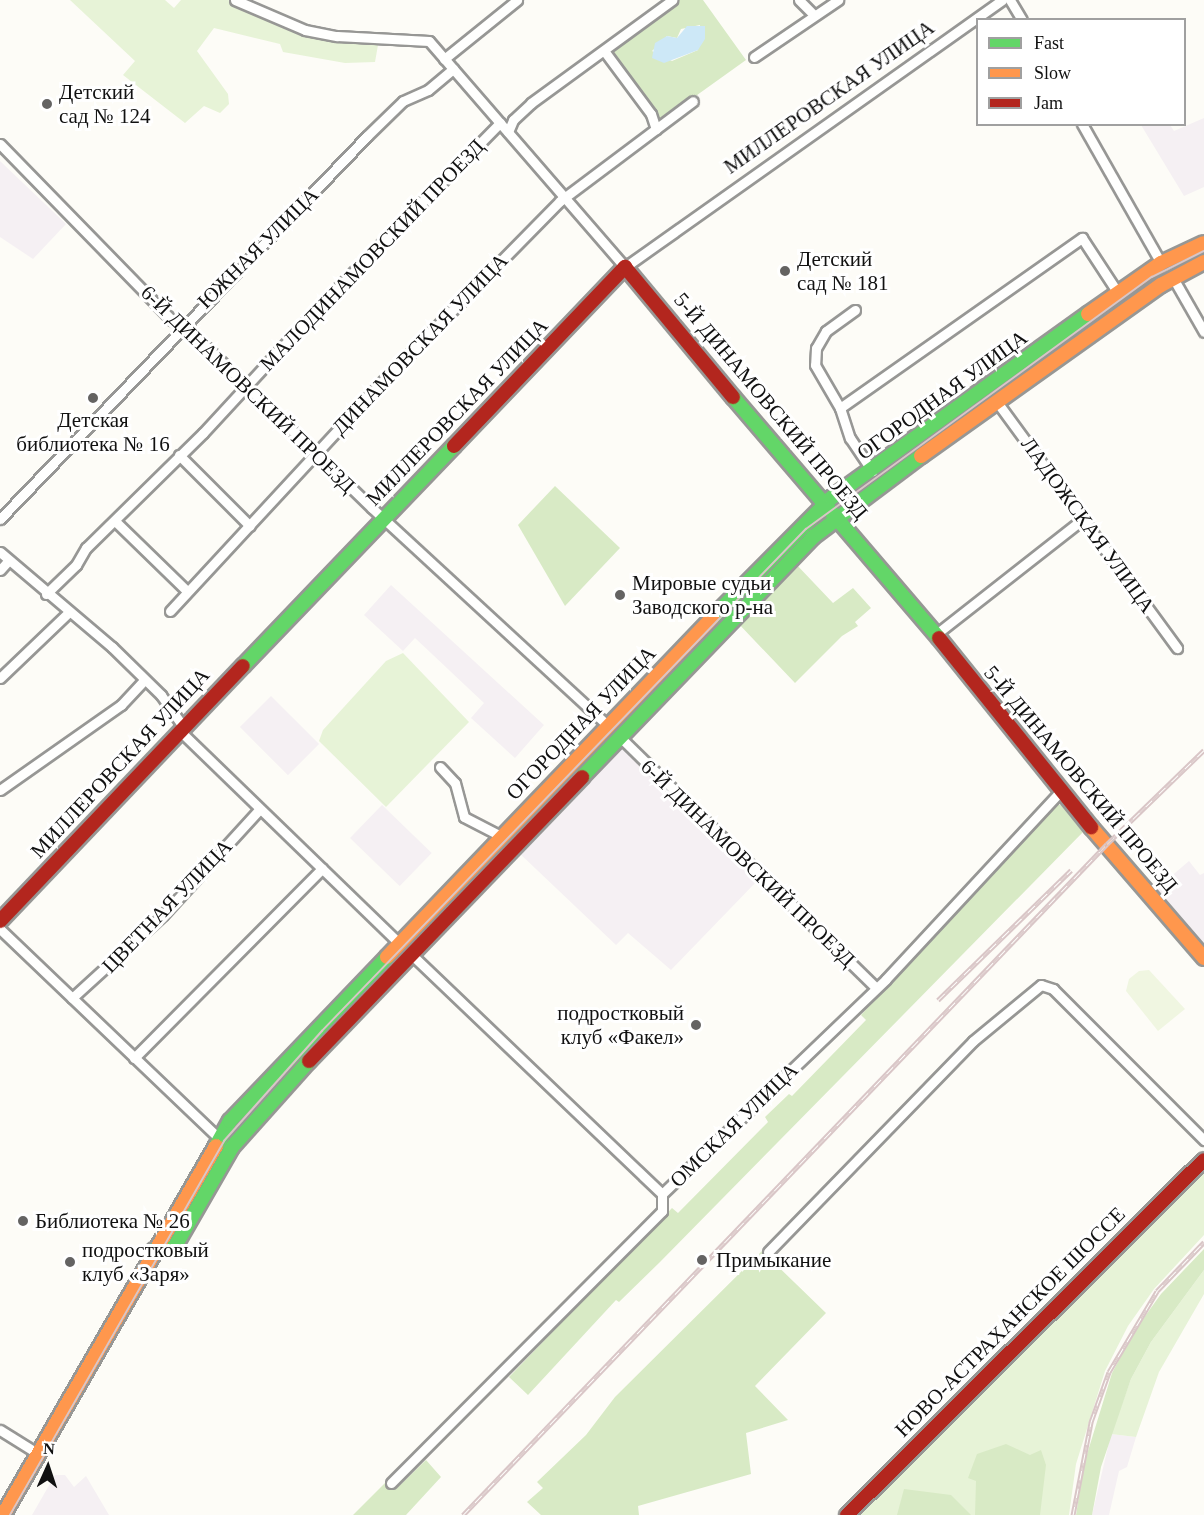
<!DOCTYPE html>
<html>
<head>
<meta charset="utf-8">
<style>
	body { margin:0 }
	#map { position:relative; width:1204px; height:1515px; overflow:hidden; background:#fdfcf7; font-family:Georgia,serif }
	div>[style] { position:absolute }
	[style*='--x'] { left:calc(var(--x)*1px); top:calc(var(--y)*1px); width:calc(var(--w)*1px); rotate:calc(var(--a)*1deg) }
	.industrial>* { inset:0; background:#f5f0f3; transform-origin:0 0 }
	.green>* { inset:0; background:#e7f3d7 }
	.forest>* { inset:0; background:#d8eac5 }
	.pitch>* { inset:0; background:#f0f6e1 }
	.water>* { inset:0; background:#cde8f7 }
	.roads { filter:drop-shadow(2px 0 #979795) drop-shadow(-2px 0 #979795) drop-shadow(0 2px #979795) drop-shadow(0 -2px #979795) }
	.street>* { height:9px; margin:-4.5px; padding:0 4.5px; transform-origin:4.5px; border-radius:4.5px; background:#fffffe }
	.fast>* { height:14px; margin:-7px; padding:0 7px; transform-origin:7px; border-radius:7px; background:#63d668 }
	.slow>* { height:14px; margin:-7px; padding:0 7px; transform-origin:7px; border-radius:7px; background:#ff974d }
	.jam>* { height:14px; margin:-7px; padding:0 7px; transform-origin:7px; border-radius:7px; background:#b3261e }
	.tram>* { height:1.5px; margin:-0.75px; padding:0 0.75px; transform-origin:0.75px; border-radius:0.75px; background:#d9c6c7 }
	.rail>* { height:5px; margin-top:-2.5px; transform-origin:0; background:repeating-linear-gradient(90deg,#fff 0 9px,#d9c6c7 0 18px); box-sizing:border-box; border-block:2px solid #d9c6c7 }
	.dots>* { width:16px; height:16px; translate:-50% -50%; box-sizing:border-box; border:3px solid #fff; border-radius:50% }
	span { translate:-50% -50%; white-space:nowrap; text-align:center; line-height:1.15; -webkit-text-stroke:6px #fff; paint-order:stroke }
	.poi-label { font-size:21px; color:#111 }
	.left { translate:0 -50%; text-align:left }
	.right { translate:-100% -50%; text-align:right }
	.street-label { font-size:21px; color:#111 }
	.legend { position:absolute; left:976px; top:18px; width:210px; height:108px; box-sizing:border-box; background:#fff; border:2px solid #a0a0a0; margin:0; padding:8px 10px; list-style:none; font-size:18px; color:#111 }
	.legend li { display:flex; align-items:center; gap:12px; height:30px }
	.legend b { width:30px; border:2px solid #a0a0a0 }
	.north { position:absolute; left:18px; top:1437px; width:60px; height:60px; -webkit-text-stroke:4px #fff; paint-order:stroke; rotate:3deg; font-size:16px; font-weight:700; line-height:24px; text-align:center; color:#111 }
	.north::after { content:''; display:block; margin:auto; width:21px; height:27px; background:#111; clip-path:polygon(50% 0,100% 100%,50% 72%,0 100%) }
</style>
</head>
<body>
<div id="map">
	<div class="industrial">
		<div style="clip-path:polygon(1204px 118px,1204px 187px,1184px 196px,1141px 125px,1170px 125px,1174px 131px)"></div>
		<div style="clip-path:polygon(0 161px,66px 224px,33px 259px,0 237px)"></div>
		<div style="clip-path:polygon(391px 585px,544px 725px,515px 758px,471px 718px,484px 703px,415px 638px,403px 651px,364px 615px)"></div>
		<div style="left:271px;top:696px;width:68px;height:44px;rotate:45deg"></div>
		<div style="clip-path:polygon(623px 746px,758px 880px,671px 970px,628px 933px,616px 945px,517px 851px)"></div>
		<div style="left:382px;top:805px;width:69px;height:46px;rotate:44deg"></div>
		<div style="clip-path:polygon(1189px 861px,1200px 875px,1204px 873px,1204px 950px,1154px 891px)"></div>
		<div style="clip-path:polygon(1111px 1434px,1136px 1437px,1127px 1467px,1119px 1471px,1109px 1515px,1092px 1515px)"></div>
		<div style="clip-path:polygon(55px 1475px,65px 1475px,74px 1487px,86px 1476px,109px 1515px,32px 1515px)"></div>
	</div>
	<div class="green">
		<div style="clip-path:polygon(70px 0,165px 0,174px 8px,181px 0,228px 0,336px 40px,378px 45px,375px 62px,345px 63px,283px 52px,280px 44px,214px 28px,197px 51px,228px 94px,229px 104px,220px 113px,204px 106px,185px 123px,123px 75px,135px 61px)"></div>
		<div style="clip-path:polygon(403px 653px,469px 722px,386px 807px,319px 741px,323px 730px,386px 661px)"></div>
		<div style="clip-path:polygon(1204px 1173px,1204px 1235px,1154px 1289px,1128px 1326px,1105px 1371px,1076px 1464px,1069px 1515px,860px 1515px)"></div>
		<div style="clip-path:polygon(1204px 1270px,1204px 1294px,1159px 1372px,1136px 1437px,1111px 1434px,1131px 1379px,1151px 1342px)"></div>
	</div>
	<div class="forest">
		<div style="clip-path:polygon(evenodd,677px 0,703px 0,746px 60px,658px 123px,611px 52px,677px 0,700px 25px,698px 50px,672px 61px,652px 51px,667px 36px,677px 38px,681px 29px,700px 25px)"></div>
		<div style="clip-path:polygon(555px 486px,620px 548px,565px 606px,518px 525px)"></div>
		<div style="clip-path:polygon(794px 562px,833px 603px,853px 588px,871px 608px,855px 622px,858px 626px,842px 636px,795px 683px,736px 621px)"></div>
		<div style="clip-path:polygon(1055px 804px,1065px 806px,1086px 829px,660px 1262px,619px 1302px,616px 1300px,528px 1395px,509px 1377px,672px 1208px,678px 1213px,768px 1122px,765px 1117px,789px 1094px,792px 1096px,866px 1020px,861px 1015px)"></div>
		<div style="clip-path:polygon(1204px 1249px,1204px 1270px,1151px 1342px,1131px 1379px,1101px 1467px,1092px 1515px,1076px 1515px,1084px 1464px,1112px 1373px,1135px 1330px,1161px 1294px)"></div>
		<div style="clip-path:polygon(762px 1251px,826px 1313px,755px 1386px,788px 1420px,746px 1433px,751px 1474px,638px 1506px,639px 1515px,541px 1515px,527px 1502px,543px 1488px,537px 1482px,586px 1435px,615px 1397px)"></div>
		<div style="clip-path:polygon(1006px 1444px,1030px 1455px,1041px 1450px,1046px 1465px,1040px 1515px,975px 1515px,976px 1481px,968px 1478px,977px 1454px)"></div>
		<div style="clip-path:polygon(426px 1460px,441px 1477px,406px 1515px,353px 1515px,387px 1481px,396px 1489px)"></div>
		<div style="clip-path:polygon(904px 1489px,951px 1495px,971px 1515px,897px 1515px)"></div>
	</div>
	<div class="pitch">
		<div style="clip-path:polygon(1149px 970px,1185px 1009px,1158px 1031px,1126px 991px,1129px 979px,1139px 971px)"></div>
	</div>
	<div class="water">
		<div style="clip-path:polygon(687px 26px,705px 26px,705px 39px,698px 50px,664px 63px,652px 58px,655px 43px,667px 36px,677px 38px)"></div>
	</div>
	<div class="roads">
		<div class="street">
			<div style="--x:235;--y:0;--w:76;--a:23.2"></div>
			<div style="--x:305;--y:30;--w:33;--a:11"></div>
			<div style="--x:337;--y:36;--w:92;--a:3.1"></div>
			<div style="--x:429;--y:41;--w:299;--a:49.1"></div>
			<div style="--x:625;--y:267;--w:462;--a:-35.3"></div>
			<div style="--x:799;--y:0;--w:21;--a:45"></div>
			<div style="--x:1010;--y:0;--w:23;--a:59"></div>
			<div style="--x:605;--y:52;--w:77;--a:53.4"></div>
			<div style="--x:651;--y:114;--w:16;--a:72"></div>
			<div style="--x:754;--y:57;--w:102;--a:-34.2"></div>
			<div style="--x:444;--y:59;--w:94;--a:-38.9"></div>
			<div style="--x:1082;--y:124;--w:160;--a:60.4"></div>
			<div style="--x:508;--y:132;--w:13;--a:-67"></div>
			<div style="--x:513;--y:120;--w:25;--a:-43"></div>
			<div style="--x:531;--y:103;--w:175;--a:-36.1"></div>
			<div style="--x:0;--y:144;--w:246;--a:45.7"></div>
			<div style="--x:172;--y:320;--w:27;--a:34"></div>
			<div style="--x:194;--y:335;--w:248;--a:44.2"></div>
			<div style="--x:372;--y:508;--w:320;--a:42.7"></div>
			<div style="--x:1173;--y:278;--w:62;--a:60.1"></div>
			<div style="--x:855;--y:310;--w:36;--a:144"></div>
			<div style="--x:826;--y:331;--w:20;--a:120"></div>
			<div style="--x:816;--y:348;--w:17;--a:93"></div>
			<div style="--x:815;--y:365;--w:50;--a:59.8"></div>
			<div style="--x:840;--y:408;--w:32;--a:72"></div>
			<div style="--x:850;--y:438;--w:40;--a:56"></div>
			<div style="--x:997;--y:402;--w:305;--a:53.8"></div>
			<div style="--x:840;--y:408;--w:296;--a:-35.1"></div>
			<div style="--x:1082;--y:238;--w:66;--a:56.8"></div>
			<div style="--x:179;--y:455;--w:100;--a:45"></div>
			<div style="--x:0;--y:519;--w:530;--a:-46.22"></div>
			<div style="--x:367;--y:136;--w:50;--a:-44.2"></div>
			<div style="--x:403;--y:101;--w:27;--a:-24"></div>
			<div style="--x:428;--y:90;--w:33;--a:-40"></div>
			<div style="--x:115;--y:521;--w:100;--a:44.2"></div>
			<div style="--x:0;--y:552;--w:147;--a:40.3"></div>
			<div style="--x:112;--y:647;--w:69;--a:44.4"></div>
			<div style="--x:161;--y:695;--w:38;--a:55"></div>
			<div style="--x:0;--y:570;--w:12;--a:-48"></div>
			<div style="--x:46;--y:594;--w:42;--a:-44"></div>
			<div style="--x:76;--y:565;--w:20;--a:-60"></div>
			<div style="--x:86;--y:548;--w:164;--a:-44.5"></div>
			<div style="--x:203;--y:433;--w:173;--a:-47.3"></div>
			<div style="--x:320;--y:306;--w:257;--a:-45.5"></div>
			<div style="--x:170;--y:611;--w:312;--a:-47.2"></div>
			<div style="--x:382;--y:382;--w:254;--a:-45.5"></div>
			<div style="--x:560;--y:201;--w:166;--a:-36.9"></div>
			<div style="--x:935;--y:635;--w:189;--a:-38.1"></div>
			<div style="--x:0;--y:678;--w:94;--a:-43.7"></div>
			<div style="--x:179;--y:730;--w:306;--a:44.1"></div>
			<div style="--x:621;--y:738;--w:357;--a:44.4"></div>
			<div style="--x:440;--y:767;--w:22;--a:47"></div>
			<div style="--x:455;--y:783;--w:35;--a:75"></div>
			<div style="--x:464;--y:817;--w:42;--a:27.2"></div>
			<div style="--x:0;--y:790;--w:148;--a:-35.1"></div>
			<div style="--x:121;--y:705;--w:33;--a:-47"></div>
			<div style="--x:0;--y:929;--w:301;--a:43.7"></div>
			<div style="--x:412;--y:955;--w:346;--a:43.7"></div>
			<div style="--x:72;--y:998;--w:123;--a:-42.4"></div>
			<div style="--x:163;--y:915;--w:142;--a:-47.6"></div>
			<div style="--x:134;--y:1058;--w:267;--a:-45.2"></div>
			<div style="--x:768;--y:1252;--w:294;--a:-45.8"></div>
			<div style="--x:973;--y:1041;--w:88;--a:-39.5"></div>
			<div style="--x:1041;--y:985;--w:13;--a:18"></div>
			<div style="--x:1053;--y:989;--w:214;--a:45"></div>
			<div style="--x:0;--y:1430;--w:44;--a:31.9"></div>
			<div style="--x:391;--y:1483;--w:384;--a:-45.1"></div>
			<div style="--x:662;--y:1211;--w:17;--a:-90"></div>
			<div style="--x:662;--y:1194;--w:310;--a:-43.8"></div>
			<div style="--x:886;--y:979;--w:255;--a:-47.1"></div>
		</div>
		<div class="fast">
			<div style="--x:733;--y:397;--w:317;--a:49.5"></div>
			<div style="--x:712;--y:618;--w:169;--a:-45.2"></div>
			<div style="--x:831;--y:498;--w:316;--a:-35.6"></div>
			<div style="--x:243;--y:666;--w:305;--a:-46.2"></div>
			<div style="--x:582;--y:777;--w:333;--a:-46.1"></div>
			<div style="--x:813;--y:537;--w:135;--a:-36.9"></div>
			<div style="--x:216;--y:1146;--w:29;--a:-61"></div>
			<div style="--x:230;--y:1121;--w:227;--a:-46.2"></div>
			<div style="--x:154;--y:1250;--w:20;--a:-6"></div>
			<div style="--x:174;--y:1248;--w:116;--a:-60.1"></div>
			<div style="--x:232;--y:1147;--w:115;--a:-48.2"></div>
		</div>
		<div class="slow">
			<div style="--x:1088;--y:314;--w:89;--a:-34.9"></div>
			<div style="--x:1161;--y:263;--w:47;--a:-24.9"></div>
			<div style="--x:921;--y:456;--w:295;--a:-35.5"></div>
			<div style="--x:1161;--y:285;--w:49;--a:-28.1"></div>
			<div style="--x:1091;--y:827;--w:173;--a:49.2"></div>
			<div style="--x:387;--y:957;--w:470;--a:-46.2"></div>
			<div style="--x:3;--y:1515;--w:426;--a:-60"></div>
		</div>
		<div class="jam">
			<div style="--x:454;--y:446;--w:248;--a:-46.3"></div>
			<div style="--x:625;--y:267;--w:169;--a:50.3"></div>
			<div style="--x:939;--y:638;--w:243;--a:51.2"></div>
			<div style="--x:0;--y:921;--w:352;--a:-46.4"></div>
			<div style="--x:309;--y:1061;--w:394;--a:-46.1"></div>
			<div style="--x:847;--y:1515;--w:503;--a:-44.84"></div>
		</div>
	</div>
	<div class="tram">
		<div style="--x:10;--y:1515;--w:431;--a:-60.2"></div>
		<div style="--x:224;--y:1141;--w:147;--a:-48.3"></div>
		<div style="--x:322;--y:1031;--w:697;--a:-46.05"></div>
		<div style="--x:806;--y:529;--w:428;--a:-36.1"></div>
		<div style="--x:1152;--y:277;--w:58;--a:-26.6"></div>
	</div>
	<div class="rail">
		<div style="--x:938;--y:1000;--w:186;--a:-44.3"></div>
		<div style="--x:463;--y:1515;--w:930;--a:-46.18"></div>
		<div style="--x:1107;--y:844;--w:135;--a:-44.1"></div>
		<div style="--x:1073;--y:1515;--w:95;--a:-79"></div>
		<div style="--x:1091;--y:1422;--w:53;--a:-70.2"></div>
		<div style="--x:1109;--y:1372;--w:94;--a:-59.3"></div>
		<div style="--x:1157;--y:1291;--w:68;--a:-46.2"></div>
	</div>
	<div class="dots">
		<div style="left:47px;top:104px;background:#646362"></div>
		<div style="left:785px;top:271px;background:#646362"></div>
		<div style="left:93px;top:398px;background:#646362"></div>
		<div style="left:620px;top:595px;background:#646362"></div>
		<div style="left:696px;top:1025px;background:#646362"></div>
		<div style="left:23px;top:1221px;background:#646362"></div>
		<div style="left:702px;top:1260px;background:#646362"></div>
		<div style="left:70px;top:1262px;background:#646362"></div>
	</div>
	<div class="poi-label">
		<span class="left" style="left:59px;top:104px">Детский<br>сад № 124</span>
		<span class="left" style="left:797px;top:271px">Детский<br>сад № 181</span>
		<span style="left:93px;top:432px">Детская<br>библиотека № 16</span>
		<span class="left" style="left:632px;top:595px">Мировые судьи<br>Заводского р-на</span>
		<span class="right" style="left:684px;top:1025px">подростковый<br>клуб «Факел»</span>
		<span class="left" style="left:35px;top:1221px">Библиотека № 26</span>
		<span class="left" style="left:82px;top:1262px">подростковый<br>клуб «Заря»</span>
		<span class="left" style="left:716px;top:1260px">Примыкание</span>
	</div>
	<div class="street-label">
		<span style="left:829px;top:97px;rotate:-35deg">МИЛЛЕРОВСКАЯ УЛИЦА</span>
		<span style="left:258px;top:248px;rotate:-45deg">ЮЖНАЯ УЛИЦА</span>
		<span style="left:372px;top:255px;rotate:-46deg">МАЛОДИНАМОВСКИЙ ПРОЕЗД</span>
		<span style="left:420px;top:344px;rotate:-46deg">ДИНАМОВСКАЯ УЛИЦА</span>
		<span style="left:248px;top:389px;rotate:44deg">6-Й ДИНАМОВСКИЙ ПРОЕЗД</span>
		<span style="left:942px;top:395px;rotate:-36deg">ОГОРОДНАЯ УЛИЦА</span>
		<span style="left:771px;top:406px;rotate:50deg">5-Й ДИНАМОВСКИЙ ПРОЕЗД</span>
		<span style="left:457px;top:412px;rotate:-46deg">МИЛЛЕРОВСКАЯ УЛИЦА</span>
		<span style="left:1088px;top:525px;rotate:54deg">ЛАДОЖСКАЯ УЛИЦА</span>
		<span style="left:581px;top:723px;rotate:-46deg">ОГОРОДНАЯ УЛИЦА</span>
		<span style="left:120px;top:763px;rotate:-47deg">МИЛЛЕРОВСКАЯ УЛИЦА</span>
		<span style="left:1081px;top:779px;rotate:50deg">5-Й ДИНАМОВСКИЙ ПРОЕЗД</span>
		<span style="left:748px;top:863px;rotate:44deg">6-Й ДИНАМОВСКИЙ ПРОЕЗД</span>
		<span style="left:167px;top:906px;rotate:-46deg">ЦВЕТНАЯ УЛИЦА</span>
		<span style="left:734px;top:1125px;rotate:-44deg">ОМСКАЯ УЛИЦА</span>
		<span style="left:1010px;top:1322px;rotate:-45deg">НОВО-АСТРАХАНСКОЕ ШОССЕ</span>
	</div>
	<ul class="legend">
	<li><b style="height:8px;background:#63d668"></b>Fast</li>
	<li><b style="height:8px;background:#ff974d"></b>Slow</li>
	<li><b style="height:8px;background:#b3261e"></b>Jam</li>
	</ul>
	<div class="north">N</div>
</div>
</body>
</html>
